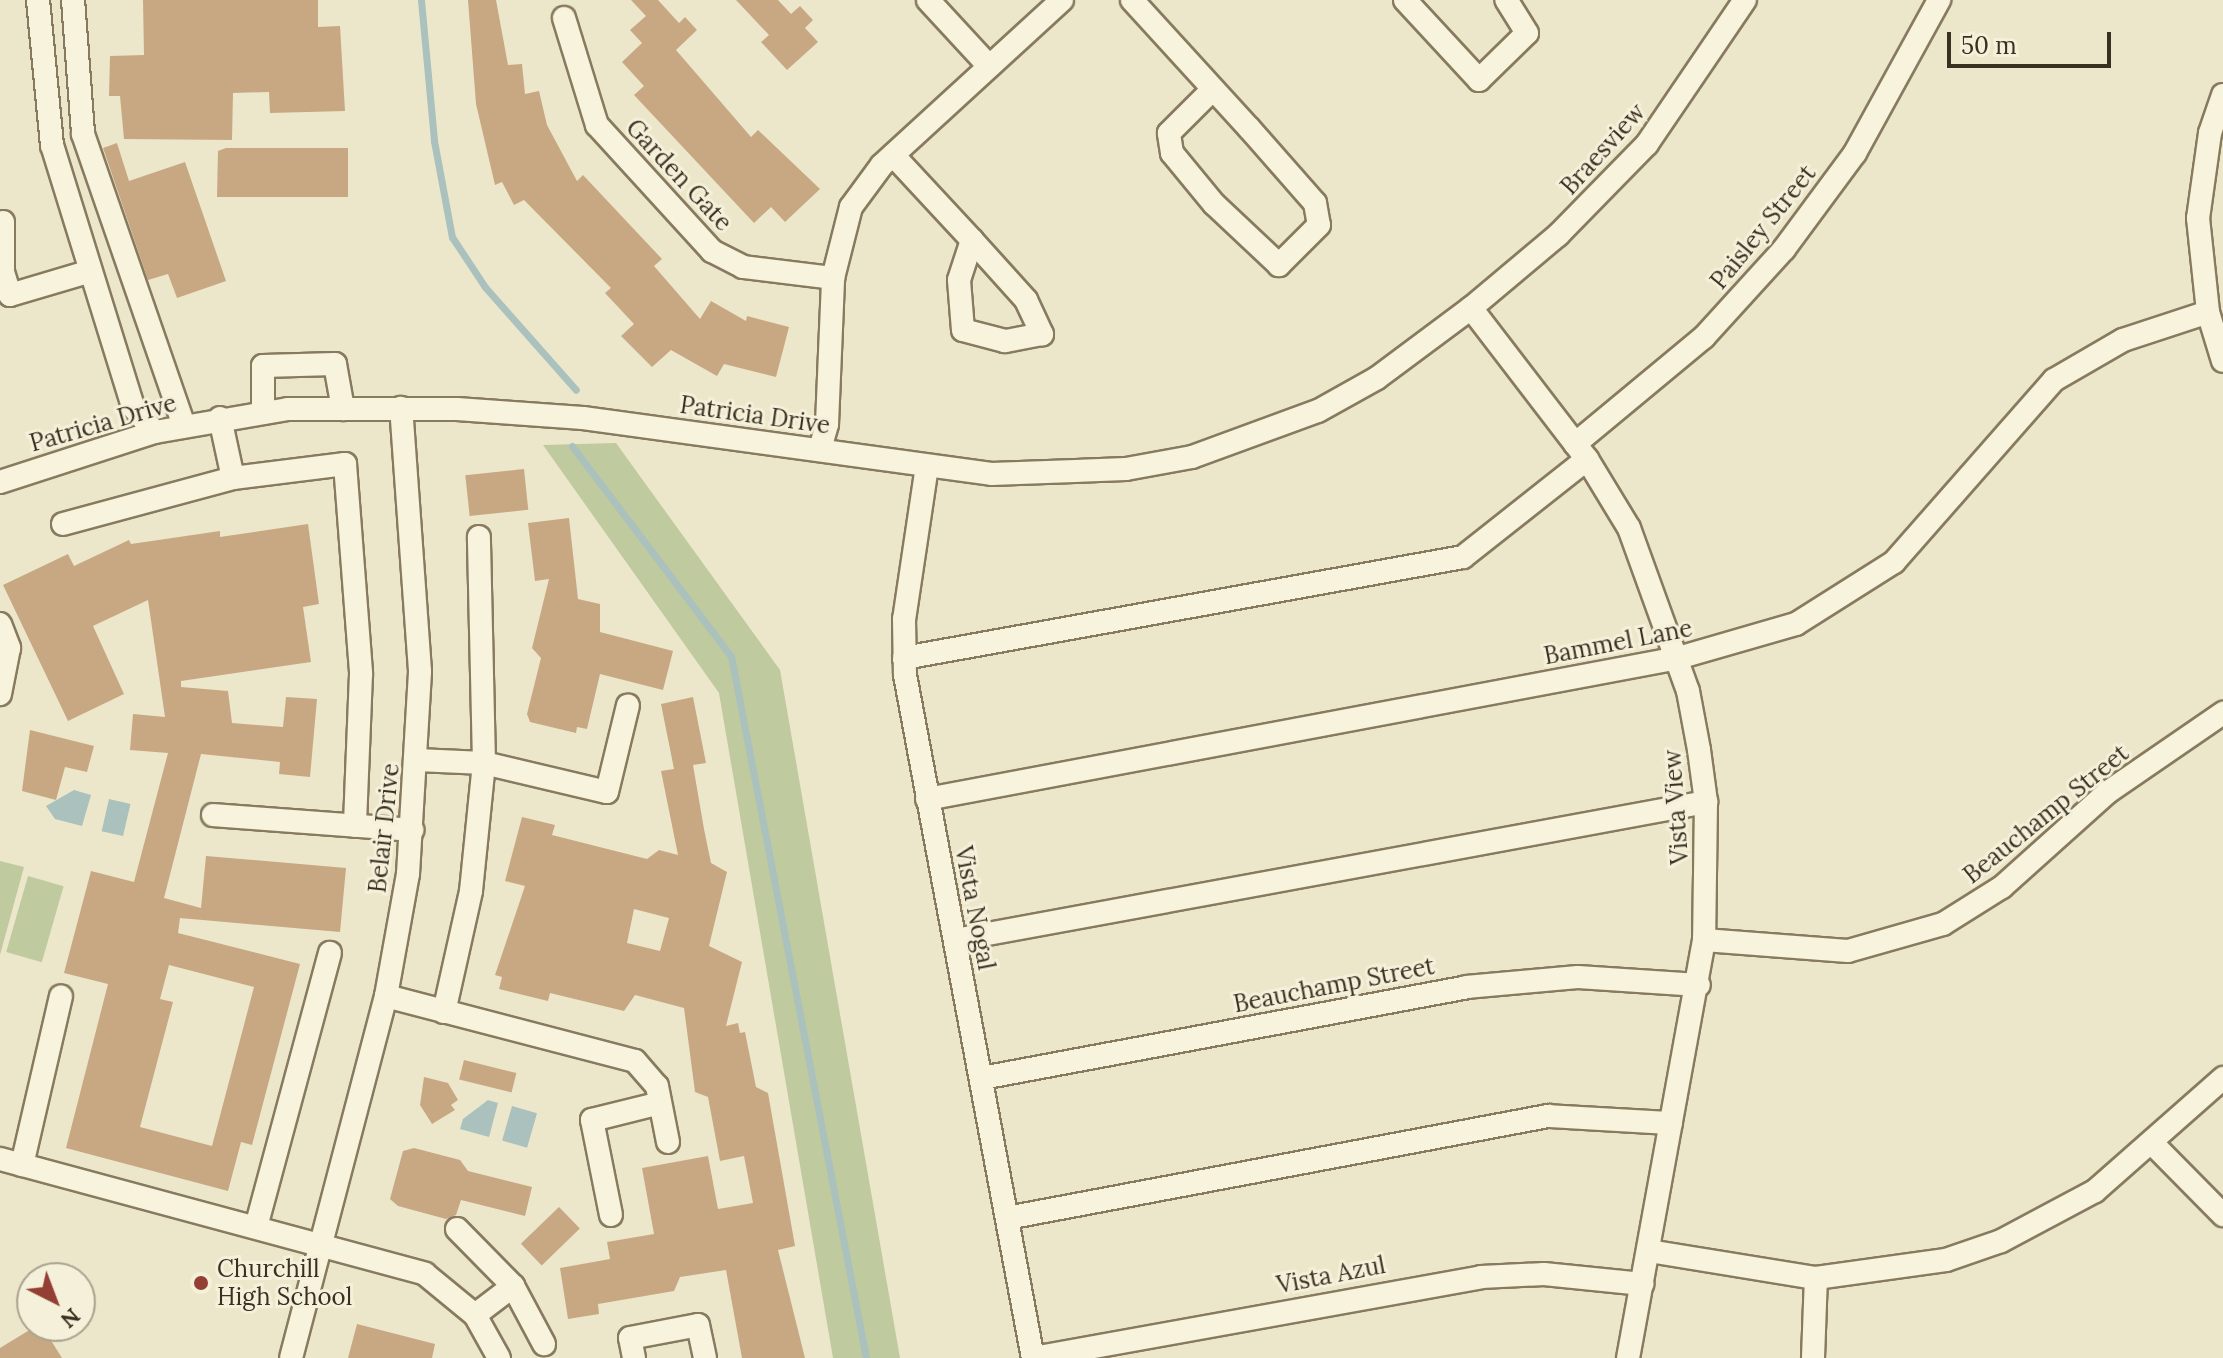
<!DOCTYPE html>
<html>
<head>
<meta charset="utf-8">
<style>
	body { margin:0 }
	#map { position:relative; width:2223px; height:1358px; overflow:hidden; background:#ece7ca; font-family:Lora,serif }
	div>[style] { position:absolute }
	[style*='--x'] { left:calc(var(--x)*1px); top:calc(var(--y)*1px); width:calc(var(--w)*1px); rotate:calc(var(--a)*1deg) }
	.green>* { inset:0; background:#bfca9e; transform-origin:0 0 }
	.water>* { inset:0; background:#aac1bd; transform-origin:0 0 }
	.stream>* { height:7px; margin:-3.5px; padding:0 3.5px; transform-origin:3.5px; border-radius:3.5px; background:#aac1bd }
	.building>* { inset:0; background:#c8a882; transform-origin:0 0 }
	.roads { filter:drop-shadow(2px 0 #887a5f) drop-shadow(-2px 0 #887a5f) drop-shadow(0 2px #887a5f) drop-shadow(0 -2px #887a5f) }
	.minor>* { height:22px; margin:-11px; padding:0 11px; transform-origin:11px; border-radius:11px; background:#f7f3dd }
	.dots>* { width:22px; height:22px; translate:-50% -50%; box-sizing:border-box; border:4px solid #f4f0d9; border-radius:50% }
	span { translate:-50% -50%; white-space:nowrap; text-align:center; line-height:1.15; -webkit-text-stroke:6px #f4f0d9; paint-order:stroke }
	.street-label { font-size:24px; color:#3a3022 }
	.poi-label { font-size:24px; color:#3a3022 }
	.left { translate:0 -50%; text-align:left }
	.north { position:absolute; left:16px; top:1262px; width:80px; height:80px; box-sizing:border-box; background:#f4f0d9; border:2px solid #aaa390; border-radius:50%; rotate:138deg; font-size:22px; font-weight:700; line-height:32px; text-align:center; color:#3a3022 }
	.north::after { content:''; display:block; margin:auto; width:28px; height:36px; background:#933f33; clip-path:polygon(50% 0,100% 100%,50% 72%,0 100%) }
	.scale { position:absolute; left:1947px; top:32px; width:164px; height:36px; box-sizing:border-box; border:4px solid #3a3022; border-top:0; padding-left:10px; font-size:24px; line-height:28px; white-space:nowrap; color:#3a3022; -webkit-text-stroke:6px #f4f0d9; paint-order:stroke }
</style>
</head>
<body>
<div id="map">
	<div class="green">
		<div style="clip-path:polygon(616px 443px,780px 670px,900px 1358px,833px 1358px,719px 693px,543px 445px)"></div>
		<div style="clip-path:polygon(0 861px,24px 867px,0 955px)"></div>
		<div style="left:28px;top:876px;width:37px;height:79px;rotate:16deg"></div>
	</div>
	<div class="water">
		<div style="clip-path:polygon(74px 790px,91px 795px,82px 826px,55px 819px,46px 806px)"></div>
		<div style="left:109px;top:799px;width:22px;height:33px;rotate:13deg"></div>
		<div style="clip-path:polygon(488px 1100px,498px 1103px,489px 1137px,460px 1129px,463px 1119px)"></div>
		<div style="left:512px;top:1106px;width:26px;height:36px;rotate:16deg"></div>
	</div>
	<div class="stream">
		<div style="--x:421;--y:0;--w:142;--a:84.7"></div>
		<div style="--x:434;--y:141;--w:98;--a:79.4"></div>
		<div style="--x:452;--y:237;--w:60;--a:56.6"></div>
		<div style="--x:485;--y:287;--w:137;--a:48.5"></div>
		<div style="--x:572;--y:446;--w:263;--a:52.9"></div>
		<div style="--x:731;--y:656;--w:715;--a:79.11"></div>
	</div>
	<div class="building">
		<div style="clip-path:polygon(143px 0,318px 0,318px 27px,340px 26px,345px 111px,270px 113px,269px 92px,233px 93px,232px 140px,124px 139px,120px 96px,109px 96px,110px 56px,144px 55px)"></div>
		<div style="clip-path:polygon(468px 0,496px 0,508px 65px,522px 64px,525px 94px,539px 91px,547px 125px,577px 181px,583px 175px,662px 259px,654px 266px,700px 319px,711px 301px,746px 321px,747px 316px,789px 327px,776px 377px,724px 364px,717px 376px,671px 350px,652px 367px,621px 336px,634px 324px,605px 293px,611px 288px,524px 200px,514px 205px,502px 182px,495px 185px,476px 104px)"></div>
		<div style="clip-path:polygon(631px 0,658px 0,679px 23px,685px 17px,697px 30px,676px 50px,751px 137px,758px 130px,820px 189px,785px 222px,771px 207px,754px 223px,634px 95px,644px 86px,622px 62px,642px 43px,630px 30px,646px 16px)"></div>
		<div style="clip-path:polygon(736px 0,778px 0,791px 14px,800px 6px,813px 20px,805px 28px,818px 42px,787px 70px,761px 42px,769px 35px)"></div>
		<div style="clip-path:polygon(117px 143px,129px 181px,185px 162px,226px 281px,177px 298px,168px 274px,148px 280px,103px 148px)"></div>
		<div style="clip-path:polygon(226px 148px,348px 148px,348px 197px,217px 197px,218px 151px)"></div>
		<div style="left:524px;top:469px;width:41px;height:59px;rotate:84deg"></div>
		<div style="clip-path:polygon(569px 518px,578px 599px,600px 604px,600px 632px,673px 651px,663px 690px,600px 674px,587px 729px,577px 727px,576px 733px,530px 722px,527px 714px,541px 658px,532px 648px,549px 579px,535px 581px,528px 523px)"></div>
		<div style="clip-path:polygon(evenodd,308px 524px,319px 604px,303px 607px,311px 662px,181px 681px,181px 687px,228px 691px,232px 723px,283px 727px,286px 697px,317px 699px,310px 777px,279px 774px,280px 762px,201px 754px,164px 898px,201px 908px,206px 856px,346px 868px,340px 932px,180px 918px,178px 933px,300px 964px,252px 1145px,241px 1142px,228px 1191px,66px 1148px,108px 984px,64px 973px,91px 871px,134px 882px,168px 753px,130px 750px,133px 714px,165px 717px,148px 600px,93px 626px,124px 694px,68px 721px,3px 585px,68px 554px,74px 566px,129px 540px,131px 544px,220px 531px,220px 537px,308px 524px,169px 965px,254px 987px,212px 1146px,140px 1127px,173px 1002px,160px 999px,169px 965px)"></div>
		<div style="clip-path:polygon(evenodd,693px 697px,706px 763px,693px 765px,704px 829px,711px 863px,727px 872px,709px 946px,742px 962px,726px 1026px,738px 1023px,740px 1033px,745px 1032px,756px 1087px,768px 1093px,795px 1246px,778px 1250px,805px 1358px,742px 1358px,726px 1270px,680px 1277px,674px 1291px,598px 1304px,599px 1314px,568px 1319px,560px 1268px,610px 1259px,607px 1242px,654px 1234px,642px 1168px,708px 1156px,718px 1209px,753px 1203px,744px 1156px,720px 1161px,708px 1097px,695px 1092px,684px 1008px,635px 995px,624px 1011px,550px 993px,548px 1001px,499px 989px,502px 977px,495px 975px,525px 886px,505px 881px,522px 817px,555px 825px,552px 835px,647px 859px,659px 850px,678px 855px,661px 771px,674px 769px,661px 704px,693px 697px,634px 909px,669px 918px,660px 951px,627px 943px,634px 909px)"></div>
		<div style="clip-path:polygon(30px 730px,94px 746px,87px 772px,65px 767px,56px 800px,22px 791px)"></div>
		<div style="left:464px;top:1060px;width:54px;height:20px;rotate:14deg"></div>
		<div style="clip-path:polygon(424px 1077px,448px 1083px,458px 1100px,451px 1105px,455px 1110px,432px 1124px,420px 1105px)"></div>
		<div style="clip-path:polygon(414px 1148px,460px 1160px,468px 1171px,532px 1187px,525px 1216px,461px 1200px,456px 1215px,446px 1219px,398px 1206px,390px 1199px,403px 1151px)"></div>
		<div style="left:559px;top:1207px;width:30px;height:53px;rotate:46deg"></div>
		<div style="clip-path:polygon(357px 1324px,435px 1344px,432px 1358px,348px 1358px)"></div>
		<div style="clip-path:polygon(36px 1326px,42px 1326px,62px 1358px,0 1358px,0 1348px)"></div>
	</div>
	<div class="roads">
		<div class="minor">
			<div style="--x:38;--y:0;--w:146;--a:84.5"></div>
			<div style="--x:52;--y:145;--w:274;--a:72.8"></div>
			<div style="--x:133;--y:407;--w:33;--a:49"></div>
			<div style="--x:73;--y:0;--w:134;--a:85.7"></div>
			<div style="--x:83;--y:134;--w:309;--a:70.9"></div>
			<div style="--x:928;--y:0;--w:90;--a:47.3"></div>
			<div style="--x:1132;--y:0;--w:173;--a:47.6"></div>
			<div style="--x:1249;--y:128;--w:100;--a:48.7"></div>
			<div style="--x:1315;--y:203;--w:22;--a:80"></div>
			<div style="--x:1319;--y:225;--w:57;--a:135"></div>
			<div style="--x:1279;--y:265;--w:89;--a:-136.8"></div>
			<div style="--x:1214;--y:204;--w:66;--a:-129.5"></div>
			<div style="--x:1172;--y:153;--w:20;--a:-99"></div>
			<div style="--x:1169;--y:133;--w:62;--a:-45"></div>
			<div style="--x:1405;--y:0;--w:109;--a:47.2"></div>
			<div style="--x:1479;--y:80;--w:67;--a:-44.4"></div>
			<div style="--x:1527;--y:33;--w:39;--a:-122"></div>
			<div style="--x:564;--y:18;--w:112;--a:72.9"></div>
			<div style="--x:597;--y:125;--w:171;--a:47.6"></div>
			<div style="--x:712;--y:251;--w:35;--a:27"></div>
			<div style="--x:743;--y:267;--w:91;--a:7"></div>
			<div style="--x:2223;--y:95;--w:40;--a:108.9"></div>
			<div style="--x:2210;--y:133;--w:86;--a:98"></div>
			<div style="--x:2198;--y:218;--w:95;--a:83.9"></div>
			<div style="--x:2208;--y:312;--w:51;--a:73"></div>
			<div style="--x:893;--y:155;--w:116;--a:47.1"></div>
			<div style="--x:972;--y:240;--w:81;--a:48"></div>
			<div style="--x:1026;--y:300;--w:38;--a:65"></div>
			<div style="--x:1042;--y:334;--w:38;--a:169"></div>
			<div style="--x:1005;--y:341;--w:43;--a:-165.3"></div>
			<div style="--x:963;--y:330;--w:50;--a:-94.6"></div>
			<div style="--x:959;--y:280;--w:42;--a:-72"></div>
			<div style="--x:3;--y:222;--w:50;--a:90"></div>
			<div style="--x:3;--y:272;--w:24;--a:73"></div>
			<div style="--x:10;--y:295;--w:84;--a:-16.5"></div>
			<div style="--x:1471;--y:308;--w:190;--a:52.5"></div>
			<div style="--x:1587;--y:459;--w:81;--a:58.7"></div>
			<div style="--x:1629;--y:528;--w:173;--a:70.1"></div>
			<div style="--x:1688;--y:691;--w:60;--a:79.4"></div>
			<div style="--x:1699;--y:750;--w:52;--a:82.3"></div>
			<div style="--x:1706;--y:802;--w:138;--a:90.8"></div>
			<div style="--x:1704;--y:940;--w:425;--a:100.3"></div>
			<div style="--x:263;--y:413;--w:47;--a:-90"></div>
			<div style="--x:263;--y:366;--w:72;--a:-1.6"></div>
			<div style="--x:335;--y:364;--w:46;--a:79.9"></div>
			<div style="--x:220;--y:418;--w:61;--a:77.8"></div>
			<div style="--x:1575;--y:444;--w:168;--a:-39.7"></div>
			<div style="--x:1704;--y:337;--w:119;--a:-47.7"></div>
			<div style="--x:1784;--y:249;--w:119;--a:-53.5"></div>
			<div style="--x:1855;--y:153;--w:175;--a:-61.2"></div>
			<div style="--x:820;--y:449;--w:26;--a:-74"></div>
			<div style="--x:827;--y:424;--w:146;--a:-87.6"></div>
			<div style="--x:833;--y:278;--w:73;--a:-75.8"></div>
			<div style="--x:851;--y:207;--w:52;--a:-53.6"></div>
			<div style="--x:882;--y:165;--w:244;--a:-42.5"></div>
			<div style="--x:927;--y:466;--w:155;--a:98.5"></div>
			<div style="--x:904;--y:619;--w:56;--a:89"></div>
			<div style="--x:905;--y:675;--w:695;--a:79.39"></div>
			<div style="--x:0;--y:482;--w:163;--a:-17.9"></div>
			<div style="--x:155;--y:432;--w:135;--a:-9.8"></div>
			<div style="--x:288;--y:409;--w:169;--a:0"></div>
			<div style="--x:457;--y:409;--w:126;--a:4.1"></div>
			<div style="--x:583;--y:418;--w:412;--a:7.8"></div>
			<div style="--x:991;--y:474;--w:135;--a:-2.1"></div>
			<div style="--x:1126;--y:469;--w:67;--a:-10.3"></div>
			<div style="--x:1192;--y:457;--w:134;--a:-20.1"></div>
			<div style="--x:1318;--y:411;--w:68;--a:-29.2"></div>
			<div style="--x:1377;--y:378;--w:117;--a:-36.7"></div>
			<div style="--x:1471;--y:308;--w:114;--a:-40"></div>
			<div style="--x:1558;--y:235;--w:127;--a:-45.6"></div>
			<div style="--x:1647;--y:144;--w:174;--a:-55.8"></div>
			<div style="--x:63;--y:524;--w:176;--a:-15.1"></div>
			<div style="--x:233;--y:478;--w:113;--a:-7.1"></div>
			<div style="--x:345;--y:464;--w:211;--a:85.6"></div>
			<div style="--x:361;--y:674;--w:152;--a:92.3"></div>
			<div style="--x:0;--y:624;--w:26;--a:69"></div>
			<div style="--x:9;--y:648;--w:47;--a:101.1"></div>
			<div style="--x:904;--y:658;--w:568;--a:-10.24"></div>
			<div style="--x:1463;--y:557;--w:158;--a:-38.3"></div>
			<div style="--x:417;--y:760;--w:67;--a:2.6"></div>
			<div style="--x:484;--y:763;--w:126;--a:13.3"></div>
			<div style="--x:607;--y:792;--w:89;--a:-76.4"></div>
			<div style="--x:927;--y:799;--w:764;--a:-10.63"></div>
			<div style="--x:1678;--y:658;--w:123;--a:-16.1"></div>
			<div style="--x:1796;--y:624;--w:116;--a:-32.3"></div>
			<div style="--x:1894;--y:562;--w:242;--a:-48.7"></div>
			<div style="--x:2054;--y:380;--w:80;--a:-30.1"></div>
			<div style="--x:2123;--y:340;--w:89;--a:-18.2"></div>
			<div style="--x:213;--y:815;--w:200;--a:4.3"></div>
			<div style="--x:955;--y:940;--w:764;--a:-10.41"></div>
			<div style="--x:1704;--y:940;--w:144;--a:4.4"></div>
			<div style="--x:1848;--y:951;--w:99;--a:-15.9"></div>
			<div style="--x:1943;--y:924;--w:70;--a:-32.1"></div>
			<div style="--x:2002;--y:887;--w:142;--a:-41.9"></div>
			<div style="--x:2108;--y:792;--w:140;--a:-34.5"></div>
			<div style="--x:386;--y:996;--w:257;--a:14.6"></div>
			<div style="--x:635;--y:1061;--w:33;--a:49"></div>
			<div style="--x:657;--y:1086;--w:57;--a:78.9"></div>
			<div style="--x:444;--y:1012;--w:124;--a:-77.4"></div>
			<div style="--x:471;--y:891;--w:129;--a:-84.2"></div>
			<div style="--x:484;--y:763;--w:226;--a:-91.3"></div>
			<div style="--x:982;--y:1078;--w:492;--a:-10.6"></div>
			<div style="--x:1466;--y:987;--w:112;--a:-5.1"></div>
			<div style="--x:1578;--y:977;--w:121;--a:3.8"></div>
			<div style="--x:2153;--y:1144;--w:100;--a:45.4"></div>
			<div style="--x:0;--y:1159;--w:440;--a:15.1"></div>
			<div style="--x:425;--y:1274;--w:65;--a:39.4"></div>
			<div style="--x:475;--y:1315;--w:49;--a:60.8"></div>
			<div style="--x:22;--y:1165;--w:173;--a:-77"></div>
			<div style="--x:611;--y:1215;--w:97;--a:-101.3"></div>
			<div style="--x:592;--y:1120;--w:70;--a:-14"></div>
			<div style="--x:1007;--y:1218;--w:551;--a:-10.68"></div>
			<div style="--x:1548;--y:1116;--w:123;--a:3.3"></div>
			<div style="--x:256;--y:1227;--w:284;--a:-74.9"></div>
			<div style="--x:457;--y:1229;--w:80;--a:45.5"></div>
			<div style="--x:513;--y:1286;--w:66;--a:61.9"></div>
			<div style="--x:1649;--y:1251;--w:169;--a:9.2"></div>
			<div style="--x:1816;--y:1278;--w:131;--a:-7.9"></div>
			<div style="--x:1946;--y:1260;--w:58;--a:-19.1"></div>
			<div style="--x:2001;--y:1241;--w:106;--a:-28"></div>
			<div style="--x:2095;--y:1191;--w:171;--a:-41.4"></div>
			<div style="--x:475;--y:1315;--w:48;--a:-37.3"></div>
			<div style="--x:291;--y:1358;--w:374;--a:-75.3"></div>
			<div style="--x:386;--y:996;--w:124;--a:-79.8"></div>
			<div style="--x:408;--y:874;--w:203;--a:-86.6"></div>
			<div style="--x:420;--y:671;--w:264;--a:-94.1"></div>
			<div style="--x:634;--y:1358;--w:20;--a:-101"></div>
			<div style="--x:630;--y:1338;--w:69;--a:-10.8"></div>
			<div style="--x:698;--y:1325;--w:34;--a:78"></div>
			<div style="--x:1033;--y:1358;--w:455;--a:-10.2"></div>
			<div style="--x:1481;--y:1277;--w:63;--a:-2.7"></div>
			<div style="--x:1544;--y:1274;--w:99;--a:5.8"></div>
			<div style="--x:1813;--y:1358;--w:80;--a:-87.9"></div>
		</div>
	</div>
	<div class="dots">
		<div style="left:201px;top:1283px;background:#933f33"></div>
	</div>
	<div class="street-label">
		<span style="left:1603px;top:149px;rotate:-48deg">Braesview</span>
		<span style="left:679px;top:175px;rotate:47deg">Garden Gate</span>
		<span style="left:1763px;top:227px;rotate:-51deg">Paisley Street</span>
		<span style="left:755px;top:415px;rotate:8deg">Patricia Drive</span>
		<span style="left:103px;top:423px;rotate:-16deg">Patricia Drive</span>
		<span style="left:1618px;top:642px;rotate:-11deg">Bammel Lane</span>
		<span style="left:1676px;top:807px;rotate:-94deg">Vista View</span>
		<span style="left:2046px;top:814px;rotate:-39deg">Beauchamp Street</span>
		<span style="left:384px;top:828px;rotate:-84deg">Belair Drive</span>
		<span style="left:975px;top:908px;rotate:79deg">Vista Nogal</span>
		<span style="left:1334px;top:985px;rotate:-11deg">Beauchamp Street</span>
		<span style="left:1331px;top:1275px;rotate:-11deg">Vista Azul</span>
	</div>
	<div class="poi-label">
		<span class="left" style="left:217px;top:1283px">Churchill<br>High School</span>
	</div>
	<div class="north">N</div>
	<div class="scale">50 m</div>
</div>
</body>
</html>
